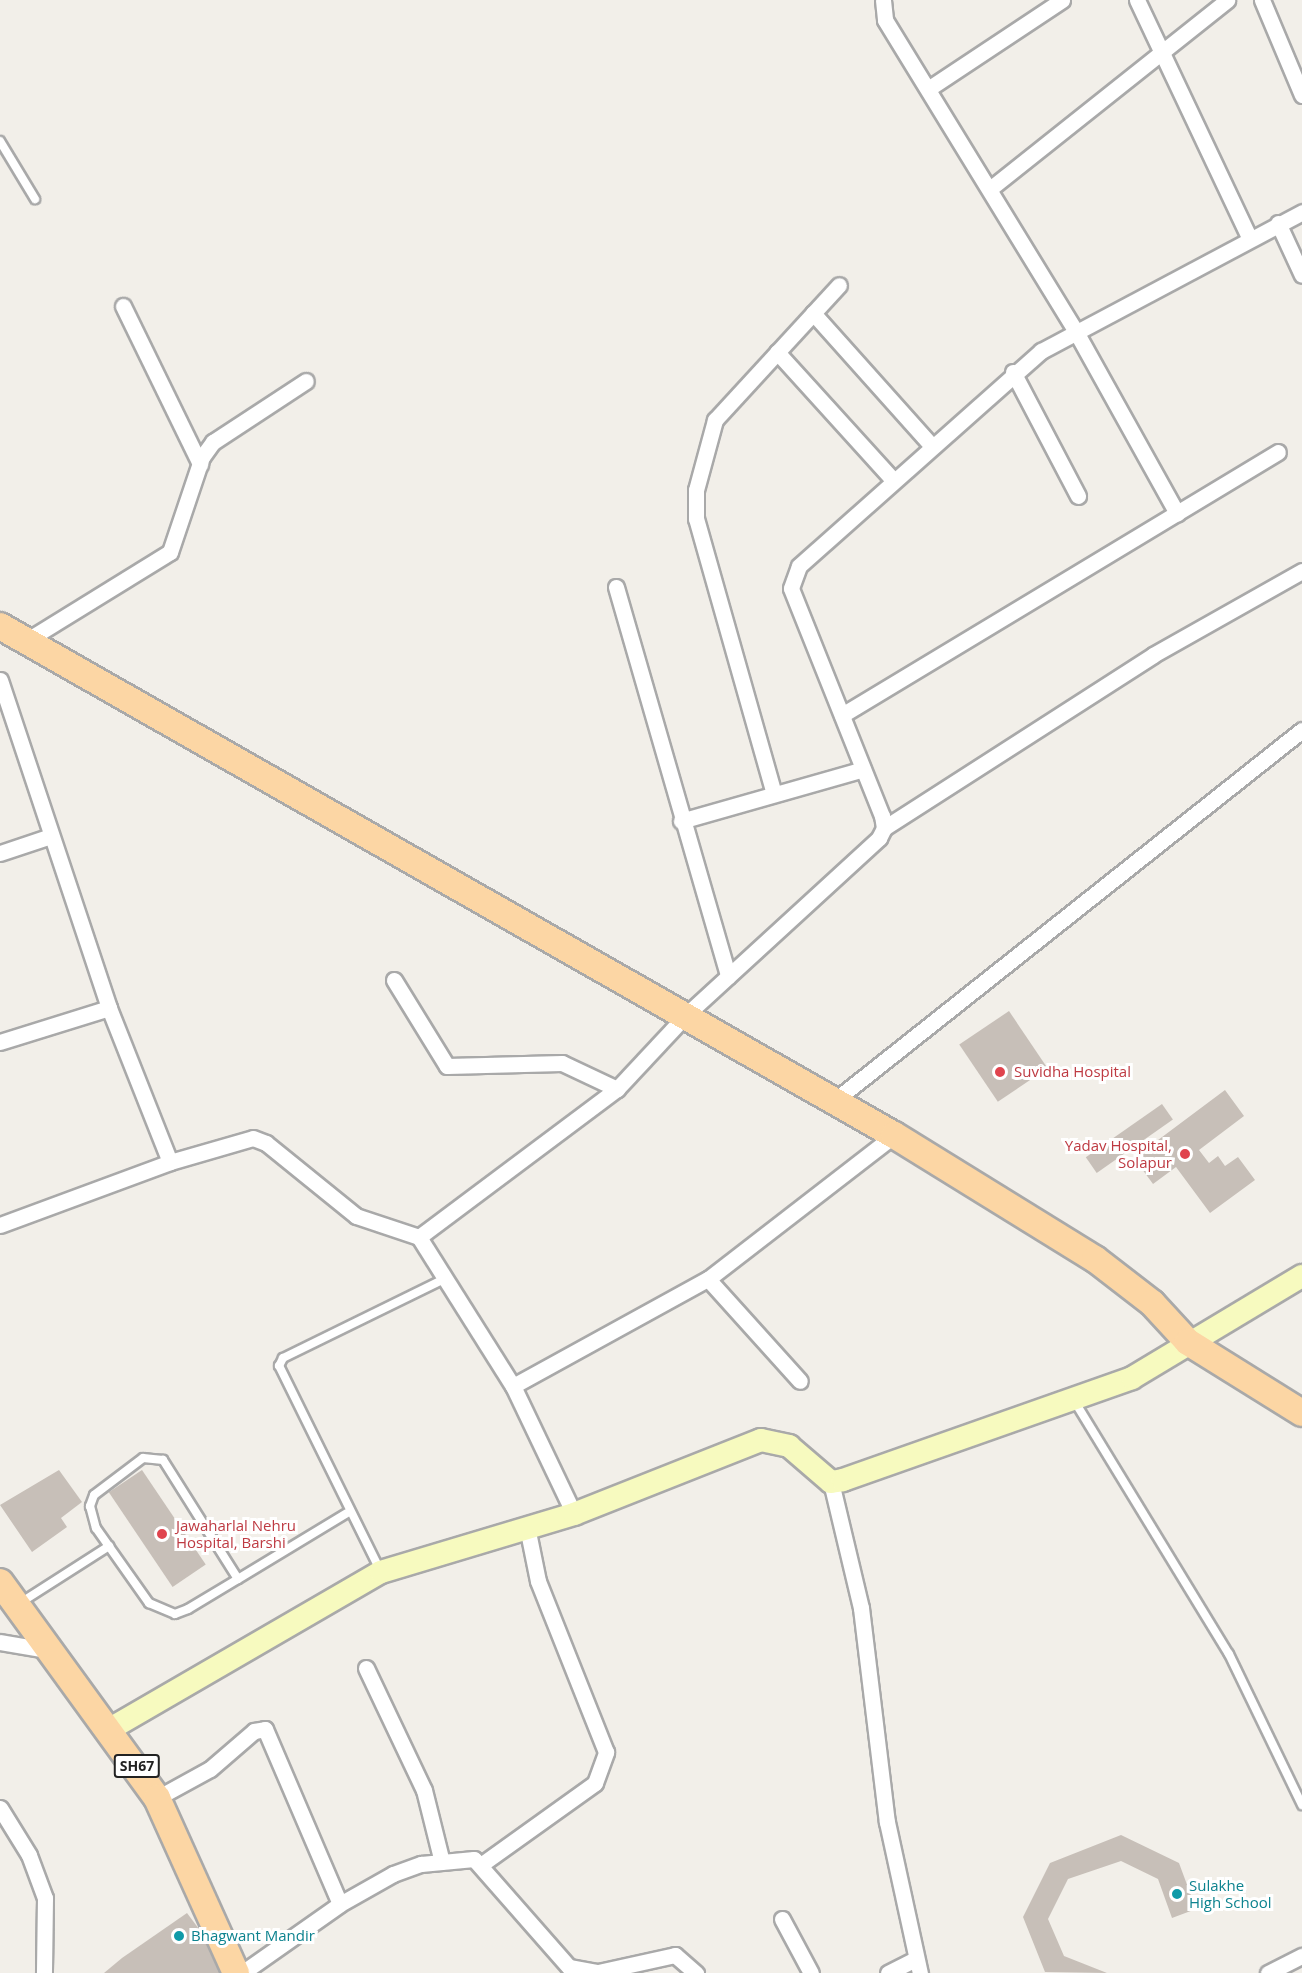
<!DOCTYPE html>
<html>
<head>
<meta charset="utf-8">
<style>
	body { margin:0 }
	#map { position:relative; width:1302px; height:1973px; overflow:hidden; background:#f2efe9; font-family:"Open Sans",sans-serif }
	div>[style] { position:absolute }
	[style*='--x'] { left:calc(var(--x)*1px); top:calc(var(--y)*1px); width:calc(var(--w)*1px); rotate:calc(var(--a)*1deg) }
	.building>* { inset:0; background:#c7bfb8; transform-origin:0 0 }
	.roads { filter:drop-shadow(2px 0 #a9a9a9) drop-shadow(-2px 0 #a9a9a9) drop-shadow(0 2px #a9a9a9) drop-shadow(0 -2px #a9a9a9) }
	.service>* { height:8px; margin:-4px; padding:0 4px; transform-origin:4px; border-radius:4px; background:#fff }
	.minor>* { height:15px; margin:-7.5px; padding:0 7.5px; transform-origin:7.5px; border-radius:7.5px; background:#fff }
	.secondary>* { height:22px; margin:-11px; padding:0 11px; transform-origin:11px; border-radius:11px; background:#f7fabf }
	.primary>* { height:26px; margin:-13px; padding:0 13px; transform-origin:13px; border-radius:13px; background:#fcd6a4 }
	.dots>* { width:16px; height:16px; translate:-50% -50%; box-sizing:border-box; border:3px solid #fff; border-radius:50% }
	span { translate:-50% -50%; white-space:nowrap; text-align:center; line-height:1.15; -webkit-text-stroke:6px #fff; paint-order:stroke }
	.shield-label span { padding:2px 4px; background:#fff; border:2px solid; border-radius:4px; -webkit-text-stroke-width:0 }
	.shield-label { font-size:14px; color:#222; font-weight:700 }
	.health-label { font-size:15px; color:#be3a42 }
	.left { translate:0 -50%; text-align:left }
	.right { translate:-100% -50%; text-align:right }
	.culture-label { font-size:15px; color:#0d838f }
</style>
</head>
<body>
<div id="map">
	<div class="building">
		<div style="left:1009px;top:1011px;width:69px;height:60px;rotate:56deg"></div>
		<div style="clip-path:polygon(1225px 1090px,1244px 1116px,1199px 1150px,1209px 1163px,1218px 1156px,1225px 1166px,1238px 1157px,1255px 1180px,1210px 1213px,1176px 1167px,1153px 1184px,1134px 1158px)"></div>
		<div style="left:1162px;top:1104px;width:19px;height:93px;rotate:55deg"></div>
		<div style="clip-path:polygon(59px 1470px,82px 1502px,61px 1518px,67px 1527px,32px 1552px,0 1505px)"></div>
		<div style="left:142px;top:1470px;width:114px;height:40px;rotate:56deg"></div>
		<div style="clip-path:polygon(1121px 1835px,1179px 1863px,1196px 1909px,1172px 1918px,1158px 1879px,1121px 1861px,1068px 1879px,1048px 1919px,1064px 1956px,1107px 1973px,1045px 1972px,1023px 1917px,1050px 1863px)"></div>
		<div style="clip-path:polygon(187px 1913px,232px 1973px,104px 1973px,122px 1958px)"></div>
	</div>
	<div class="roads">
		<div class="service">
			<div style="--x:0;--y:141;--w:68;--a:58.9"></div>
			<div style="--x:1075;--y:1402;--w:295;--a:58.6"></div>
			<div style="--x:1229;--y:1654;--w:168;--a:64.2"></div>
			<div style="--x:380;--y:1570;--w:228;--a:-116.3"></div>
			<div style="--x:279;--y:1366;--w:9;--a:-63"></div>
			<div style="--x:283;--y:1358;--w:182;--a:-26.1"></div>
			<div style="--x:238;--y:1579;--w:141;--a:-122.2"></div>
			<div style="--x:163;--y:1460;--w:20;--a:-174"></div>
			<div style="--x:143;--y:1458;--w:61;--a:142.9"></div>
			<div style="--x:94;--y:1495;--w:12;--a:110"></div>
			<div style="--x:90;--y:1506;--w:23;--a:75"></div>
			<div style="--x:96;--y:1528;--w:92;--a:54.8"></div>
			<div style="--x:149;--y:1603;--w:28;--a:23"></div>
			<div style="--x:175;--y:1614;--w:14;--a:-21"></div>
			<div style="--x:188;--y:1609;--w:58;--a:-31"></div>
			<div style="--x:238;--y:1579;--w:127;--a:-31.2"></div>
			<div style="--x:20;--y:1603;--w:106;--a:-32.6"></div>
		</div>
		<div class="minor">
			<div style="--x:883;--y:0;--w:20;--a:84"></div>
			<div style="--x:885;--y:20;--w:364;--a:58.5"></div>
			<div style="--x:1075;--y:330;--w:210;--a:60.9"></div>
			<div style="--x:1137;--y:0;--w:264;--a:64.7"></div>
			<div style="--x:1262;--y:0;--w:103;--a:67.2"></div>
			<div style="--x:928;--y:89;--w:161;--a:-33.6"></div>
			<div style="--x:991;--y:188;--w:302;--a:-38.5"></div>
			<div style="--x:1278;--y:223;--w:57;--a:65.2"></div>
			<div style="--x:123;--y:306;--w:176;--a:64"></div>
			<div style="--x:813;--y:313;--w:178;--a:48.2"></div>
			<div style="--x:777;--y:352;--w:173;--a:47.8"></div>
			<div style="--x:1013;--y:372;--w:140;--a:62.3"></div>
			<div style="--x:616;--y:587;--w:405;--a:73.9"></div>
			<div style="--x:26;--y:641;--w:169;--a:-31.7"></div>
			<div style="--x:170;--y:552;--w:100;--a:-71.4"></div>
			<div style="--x:202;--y:457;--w:19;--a:-54"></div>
			<div style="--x:213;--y:442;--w:111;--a:-33.3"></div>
			<div style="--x:0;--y:680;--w:346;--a:71.6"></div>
			<div style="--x:109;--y:1008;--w:114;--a:162.7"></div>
			<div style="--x:842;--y:715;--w:509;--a:-31.1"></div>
			<div style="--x:774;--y:794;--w:286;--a:-105.8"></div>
			<div style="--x:696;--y:519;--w:29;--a:-90"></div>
			<div style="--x:696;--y:490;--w:73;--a:-74.8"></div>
			<div style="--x:715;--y:420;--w:183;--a:-47.4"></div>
			<div style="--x:681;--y:821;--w:189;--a:-15.9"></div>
			<div style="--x:884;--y:828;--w:320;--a:-32.7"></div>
			<div style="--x:1153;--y:655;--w:171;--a:-29.4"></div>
			<div style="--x:0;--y:853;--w:54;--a:-18.4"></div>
			<div style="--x:394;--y:980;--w:101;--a:58.4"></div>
			<div style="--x:447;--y:1066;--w:115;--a:-1.5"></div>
			<div style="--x:562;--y:1063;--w:61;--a:25.3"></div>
			<div style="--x:834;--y:1101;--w:597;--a:-38.41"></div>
			<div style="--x:170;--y:1162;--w:86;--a:-16.1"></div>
			<div style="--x:253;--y:1138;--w:14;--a:21"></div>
			<div style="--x:266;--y:1143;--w:116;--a:39"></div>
			<div style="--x:356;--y:1216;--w:66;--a:18.4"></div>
			<div style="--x:419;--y:1237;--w:176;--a:57.8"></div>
			<div style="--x:513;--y:1386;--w:142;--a:64.5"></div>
			<div style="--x:0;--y:1225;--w:181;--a:-20.3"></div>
			<div style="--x:170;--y:1162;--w:166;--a:-111.6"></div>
			<div style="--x:419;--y:1237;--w:247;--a:-36.8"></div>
			<div style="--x:617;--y:1089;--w:101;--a:-47"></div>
			<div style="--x:686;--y:1015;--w:262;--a:-42.5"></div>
			<div style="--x:879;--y:838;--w:11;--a:-63"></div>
			<div style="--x:884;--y:828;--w:12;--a:-99"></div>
			<div style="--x:882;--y:816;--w:245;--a:-111.8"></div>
			<div style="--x:791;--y:588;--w:23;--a:-70"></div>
			<div style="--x:799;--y:566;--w:324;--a:-41.6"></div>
			<div style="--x:1041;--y:351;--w:296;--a:-28"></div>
			<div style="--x:708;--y:1279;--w:137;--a:48"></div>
			<div style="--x:513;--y:1386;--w:222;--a:-28.8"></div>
			<div style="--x:708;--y:1279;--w:235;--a:-37.7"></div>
			<div style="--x:831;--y:1482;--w:130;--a:76.6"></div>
			<div style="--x:861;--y:1608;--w:216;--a:83.1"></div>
			<div style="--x:887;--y:1822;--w:155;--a:77.7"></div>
			<div style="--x:0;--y:1642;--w:48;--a:9.7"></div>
			<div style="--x:366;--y:1668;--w:135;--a:64.6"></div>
			<div style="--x:424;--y:1790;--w:74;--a:76"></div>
			<div style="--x:157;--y:1798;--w:60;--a:-28.7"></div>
			<div style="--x:210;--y:1769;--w:58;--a:-40.8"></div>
			<div style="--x:254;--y:1731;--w:11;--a:-10"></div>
			<div style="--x:265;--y:1729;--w:190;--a:66.8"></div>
			<div style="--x:0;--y:1808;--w:55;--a:58.3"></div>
			<div style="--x:29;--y:1855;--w:46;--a:69.6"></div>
			<div style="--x:45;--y:1898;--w:75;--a:90.8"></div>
			<div style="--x:482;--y:1864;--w:139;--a:-35.6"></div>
			<div style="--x:595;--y:1783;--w:33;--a:-70"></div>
			<div style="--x:606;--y:1752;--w:184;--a:-111.7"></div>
			<div style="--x:538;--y:1581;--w:55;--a:-101.5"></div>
			<div style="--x:782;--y:1919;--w:61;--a:61.8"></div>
			<div style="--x:242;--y:1973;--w:120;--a:-35.1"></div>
			<div style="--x:340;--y:1904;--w:61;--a:-29.5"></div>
			<div style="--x:393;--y:1874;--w:30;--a:-20"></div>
			<div style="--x:421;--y:1864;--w:53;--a:-5.4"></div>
			<div style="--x:474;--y:1859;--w:144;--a:48.7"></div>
			<div style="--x:569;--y:1967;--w:29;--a:10"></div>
			<div style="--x:598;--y:1972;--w:79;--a:-12.4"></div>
			<div style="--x:675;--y:1955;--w:28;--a:41"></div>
			<div style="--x:888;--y:1973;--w:31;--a:-27"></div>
			<div style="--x:1268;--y:1973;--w:38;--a:-27"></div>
		</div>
		<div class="secondary">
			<div style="--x:110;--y:1729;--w:313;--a:-30.1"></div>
			<div style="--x:381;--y:1572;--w:202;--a:-16.7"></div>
			<div style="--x:574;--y:1514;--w:201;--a:-21.6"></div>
			<div style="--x:761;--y:1440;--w:29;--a:12"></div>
			<div style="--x:789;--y:1446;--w:55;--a:40.6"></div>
			<div style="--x:831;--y:1482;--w:12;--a:-9"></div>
			<div style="--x:843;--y:1480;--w:306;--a:-19.4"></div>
			<div style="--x:1132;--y:1378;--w:198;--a:-31"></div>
		</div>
		<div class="primary">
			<div style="--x:0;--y:626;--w:1029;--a:29.66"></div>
			<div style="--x:894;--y:1135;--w:236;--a:31.7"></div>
			<div style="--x:1095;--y:1259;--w:72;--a:37.7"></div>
			<div style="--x:1152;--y:1303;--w:53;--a:47.3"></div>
			<div style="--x:1188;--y:1342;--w:134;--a:31.9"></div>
			<div style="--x:0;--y:1582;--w:267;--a:54"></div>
			<div style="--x:157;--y:1798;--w:192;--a:65.7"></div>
		</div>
	</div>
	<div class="dots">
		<div style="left:1000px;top:1072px;background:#e0444e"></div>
		<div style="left:1185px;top:1154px;background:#e0444e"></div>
		<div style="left:162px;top:1534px;background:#e0444e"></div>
		<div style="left:1177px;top:1894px;background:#0f9aa8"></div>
		<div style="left:179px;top:1936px;background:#0f9aa8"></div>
	</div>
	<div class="shield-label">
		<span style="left:137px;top:1766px">SH67</span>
	</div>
	<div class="health-label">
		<span class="left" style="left:1014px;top:1072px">Suvidha Hospital</span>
		<span class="right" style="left:1172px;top:1154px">Yadav Hospital,<br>Solapur</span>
		<span class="left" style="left:176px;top:1534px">Jawaharlal Nehru<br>Hospital, Barshi</span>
	</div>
	<div class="culture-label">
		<span class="left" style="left:1189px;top:1894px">Sulakhe<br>High School</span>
		<span class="left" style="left:191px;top:1936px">Bhagwant Mandir</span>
	</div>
</div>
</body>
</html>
